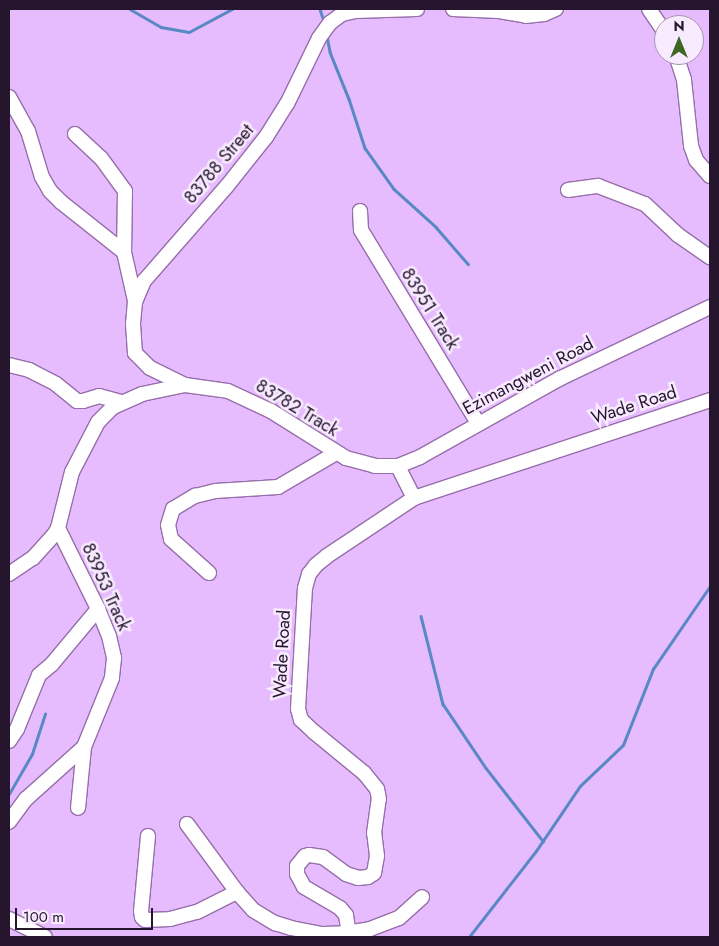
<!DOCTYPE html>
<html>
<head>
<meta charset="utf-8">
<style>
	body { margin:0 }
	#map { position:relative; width:719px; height:946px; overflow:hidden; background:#e7bcfe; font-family:Jost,sans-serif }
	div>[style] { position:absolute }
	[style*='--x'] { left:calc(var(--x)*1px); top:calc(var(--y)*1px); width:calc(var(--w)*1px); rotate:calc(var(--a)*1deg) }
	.stream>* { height:2.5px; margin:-1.25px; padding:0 1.25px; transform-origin:1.25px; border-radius:1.25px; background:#5889c4 }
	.roads { filter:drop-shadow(1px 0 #966eaa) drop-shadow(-1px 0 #966eaa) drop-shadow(0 1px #966eaa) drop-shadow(0 -1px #966eaa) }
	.minor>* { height:14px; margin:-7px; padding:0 7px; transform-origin:7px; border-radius:7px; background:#fff }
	span { translate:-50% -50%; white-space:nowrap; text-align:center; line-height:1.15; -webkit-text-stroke:5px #f8ebff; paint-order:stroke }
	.street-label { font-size:18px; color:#25152d }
	.frame { position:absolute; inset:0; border:10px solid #25152d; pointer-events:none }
	.north { position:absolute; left:654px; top:15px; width:50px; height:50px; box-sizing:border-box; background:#f8ebff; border:1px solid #a495ab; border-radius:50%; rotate:0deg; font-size:14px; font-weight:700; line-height:20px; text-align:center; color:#25152d }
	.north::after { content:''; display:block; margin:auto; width:18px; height:22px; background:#406722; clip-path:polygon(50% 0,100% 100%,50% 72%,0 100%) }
	.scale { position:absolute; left:15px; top:908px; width:138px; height:22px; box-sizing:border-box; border:2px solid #25152d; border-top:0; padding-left:6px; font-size:15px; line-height:18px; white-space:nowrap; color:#25152d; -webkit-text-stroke:4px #f8ebff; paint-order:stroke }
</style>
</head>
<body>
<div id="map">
	<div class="stream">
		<div style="--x:130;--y:9;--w:36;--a:30"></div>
		<div style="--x:161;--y:27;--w:28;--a:10"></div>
		<div style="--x:189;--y:32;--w:49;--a:-28.1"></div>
		<div style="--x:320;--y:9;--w:13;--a:72"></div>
		<div style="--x:327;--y:36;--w:16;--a:79"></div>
		<div style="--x:330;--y:52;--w:51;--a:68"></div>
		<div style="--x:349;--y:99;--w:52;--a:71.9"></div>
		<div style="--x:365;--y:148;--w:50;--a:54.7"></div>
		<div style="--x:394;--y:189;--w:57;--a:42.1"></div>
		<div style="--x:436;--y:227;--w:49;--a:49.1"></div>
		<div style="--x:421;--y:616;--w:91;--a:76"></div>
		<div style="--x:443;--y:704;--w:77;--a:56.1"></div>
		<div style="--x:486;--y:768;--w:93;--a:52"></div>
		<div style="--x:9;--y:794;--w:46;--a:-60.1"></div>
		<div style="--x:32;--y:754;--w:42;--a:-72"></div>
		<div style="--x:469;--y:937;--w:109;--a:-52.1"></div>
		<div style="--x:536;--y:851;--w:78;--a:-55.9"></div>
		<div style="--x:580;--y:786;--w:59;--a:-43.6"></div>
		<div style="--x:623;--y:745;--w:82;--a:-68.5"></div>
		<div style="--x:653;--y:669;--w:101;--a:-55.5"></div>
	</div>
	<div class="roads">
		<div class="minor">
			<div style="--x:453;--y:9;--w:46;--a:2.5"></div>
			<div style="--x:499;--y:11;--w:27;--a:10"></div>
			<div style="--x:526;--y:16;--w:18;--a:-6"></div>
			<div style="--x:544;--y:14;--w:13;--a:-23"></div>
			<div style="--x:649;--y:9;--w:27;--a:56"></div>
			<div style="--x:676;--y:55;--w:26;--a:72"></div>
			<div style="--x:684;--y:80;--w:66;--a:83.9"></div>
			<div style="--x:691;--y:146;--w:15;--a:70"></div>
			<div style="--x:696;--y:160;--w:21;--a:49"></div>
			<div style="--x:9;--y:97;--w:39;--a:61"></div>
			<div style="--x:28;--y:131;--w:48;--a:73.1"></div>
			<div style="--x:42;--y:177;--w:16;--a:60"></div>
			<div style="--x:50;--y:191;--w:16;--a:45"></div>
			<div style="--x:61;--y:202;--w:80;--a:38.4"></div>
			<div style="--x:75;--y:134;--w:35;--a:43"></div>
			<div style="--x:101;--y:158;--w:41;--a:54"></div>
			<div style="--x:125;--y:191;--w:61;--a:90.9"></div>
			<div style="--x:124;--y:252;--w:50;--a:77.3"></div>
			<div style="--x:568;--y:190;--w:30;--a:-8"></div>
			<div style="--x:598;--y:186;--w:50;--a:21"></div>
			<div style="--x:645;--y:204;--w:45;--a:43.2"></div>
			<div style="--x:678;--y:235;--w:39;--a:35"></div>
			<div style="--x:360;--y:211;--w:19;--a:87"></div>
			<div style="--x:361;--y:230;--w:226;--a:58.8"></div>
			<div style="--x:9;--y:365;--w:21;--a:14"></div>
			<div style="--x:29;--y:370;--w:30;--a:27"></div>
			<div style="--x:56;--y:384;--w:27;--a:39"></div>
			<div style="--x:77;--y:401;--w:6;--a:0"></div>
			<div style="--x:83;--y:401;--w:17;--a:-17"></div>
			<div style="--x:99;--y:396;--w:24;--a:15"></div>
			<div style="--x:185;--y:385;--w:39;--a:-154"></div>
			<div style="--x:150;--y:368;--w:21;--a:-135"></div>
			<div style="--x:135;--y:353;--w:29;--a:-94"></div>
			<div style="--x:133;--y:324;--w:22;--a:-85"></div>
			<div style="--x:135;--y:302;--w:23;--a:-67"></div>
			<div style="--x:144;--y:281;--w:126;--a:-48.9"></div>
			<div style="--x:227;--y:186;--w:63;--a:-51.5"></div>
			<div style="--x:266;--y:137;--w:39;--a:-58"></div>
			<div style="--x:287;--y:104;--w:73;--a:-64.1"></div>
			<div style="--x:319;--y:38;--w:19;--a:-54"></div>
			<div style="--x:330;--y:23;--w:15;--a:-37"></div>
			<div style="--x:342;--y:14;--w:13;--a:-13"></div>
			<div style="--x:355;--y:11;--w:62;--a:-1.8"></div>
			<div style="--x:414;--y:498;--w:36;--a:-117"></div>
			<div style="--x:398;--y:466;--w:24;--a:-22"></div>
			<div style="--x:420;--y:457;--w:162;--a:-29.3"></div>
			<div style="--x:561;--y:378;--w:165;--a:-25.5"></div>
			<div style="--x:58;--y:528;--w:90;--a:63.7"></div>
			<div style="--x:98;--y:609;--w:29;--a:68"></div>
			<div style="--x:109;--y:636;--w:23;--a:77"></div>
			<div style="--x:114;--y:658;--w:20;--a:96"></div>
			<div style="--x:112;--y:678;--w:74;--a:112.1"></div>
			<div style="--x:84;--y:747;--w:61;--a:95.6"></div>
			<div style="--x:209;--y:573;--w:51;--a:-138.2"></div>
			<div style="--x:171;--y:539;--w:14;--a:-102"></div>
			<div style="--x:168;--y:525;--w:17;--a:-73"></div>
			<div style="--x:173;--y:509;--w:26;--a:-31"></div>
			<div style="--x:195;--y:496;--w:21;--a:-14"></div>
			<div style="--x:215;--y:491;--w:63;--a:-3.6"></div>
			<div style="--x:278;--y:487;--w:67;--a:-30.4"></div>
			<div style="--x:9;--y:574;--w:29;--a:-34"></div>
			<div style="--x:33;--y:558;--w:31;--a:-48"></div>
			<div style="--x:54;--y:535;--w:8;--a:-60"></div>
			<div style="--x:58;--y:528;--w:58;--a:-76"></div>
			<div style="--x:72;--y:472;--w:56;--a:-62.5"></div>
			<div style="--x:98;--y:422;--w:21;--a:-45"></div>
			<div style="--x:113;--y:407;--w:32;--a:-24"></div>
			<div style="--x:142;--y:394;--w:44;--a:-11.8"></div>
			<div style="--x:185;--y:385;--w:43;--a:7.9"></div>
			<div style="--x:228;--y:391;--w:47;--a:24.9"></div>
			<div style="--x:271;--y:411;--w:89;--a:32.1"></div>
			<div style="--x:346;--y:458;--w:30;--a:15"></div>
			<div style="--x:375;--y:466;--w:23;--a:0"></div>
			<div style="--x:9;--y:741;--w:14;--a:-56"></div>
			<div style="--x:17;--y:729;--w:58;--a:-67.8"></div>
			<div style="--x:39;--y:675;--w:17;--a:-40"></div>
			<div style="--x:52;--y:664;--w:72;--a:-50.1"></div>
			<div style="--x:9;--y:822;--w:29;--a:-54"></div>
			<div style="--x:26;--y:799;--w:78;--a:-41.9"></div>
			<div style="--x:187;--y:824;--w:84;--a:53.7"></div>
			<div style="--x:237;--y:892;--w:24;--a:48"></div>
			<div style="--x:253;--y:910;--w:26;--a:31"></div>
			<div style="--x:275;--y:923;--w:17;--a:17"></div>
			<div style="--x:291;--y:928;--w:33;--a:11"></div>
			<div style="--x:323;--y:934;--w:23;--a:-2"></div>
			<div style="--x:346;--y:933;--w:5;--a:-68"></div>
			<div style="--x:348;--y:928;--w:13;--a:-99"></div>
			<div style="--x:346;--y:915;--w:9;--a:-131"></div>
			<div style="--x:340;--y:908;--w:42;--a:-149.7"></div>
			<div style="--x:304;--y:887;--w:15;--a:-118"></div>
			<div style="--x:297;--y:874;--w:8;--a:-90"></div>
			<div style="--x:297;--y:866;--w:13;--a:-51"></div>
			<div style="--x:305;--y:856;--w:4;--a:-14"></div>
			<div style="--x:309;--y:855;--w:14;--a:8"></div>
			<div style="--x:323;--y:857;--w:29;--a:36"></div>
			<div style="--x:346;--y:874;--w:13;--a:18"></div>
			<div style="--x:358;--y:878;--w:10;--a:-6"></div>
			<div style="--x:368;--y:877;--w:7;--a:-34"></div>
			<div style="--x:374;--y:873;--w:17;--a:-80"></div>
			<div style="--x:377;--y:856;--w:23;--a:-97"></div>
			<div style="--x:374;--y:833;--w:34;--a:-82"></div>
			<div style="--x:379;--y:799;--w:10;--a:-101"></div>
			<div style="--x:377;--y:789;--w:21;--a:-129"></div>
			<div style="--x:364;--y:773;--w:65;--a:-140.6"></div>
			<div style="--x:314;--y:732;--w:18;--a:-137"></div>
			<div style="--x:301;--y:720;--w:11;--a:-105"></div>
			<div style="--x:298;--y:709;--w:121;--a:-86.7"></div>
			<div style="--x:305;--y:588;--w:15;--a:-74"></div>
			<div style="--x:309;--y:574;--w:11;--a:-52"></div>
			<div style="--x:316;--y:565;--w:14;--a:-39"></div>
			<div style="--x:327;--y:556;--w:105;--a:-33.7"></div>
			<div style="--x:414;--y:498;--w:312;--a:-18.3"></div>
			<div style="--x:148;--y:836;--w:75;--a:95.3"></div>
			<div style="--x:141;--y:911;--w:6;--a:81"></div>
			<div style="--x:142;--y:917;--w:4;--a:45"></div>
			<div style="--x:145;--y:920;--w:25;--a:-2"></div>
			<div style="--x:170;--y:919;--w:28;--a:-15"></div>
			<div style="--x:197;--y:912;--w:45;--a:-26.6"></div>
			<div style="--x:9;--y:919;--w:40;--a:26.6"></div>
			<div style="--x:346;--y:933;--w:24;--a:-9"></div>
			<div style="--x:370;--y:929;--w:31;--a:-21"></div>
			<div style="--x:399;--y:918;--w:31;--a:-42"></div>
		</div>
	</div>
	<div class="street-label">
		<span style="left:219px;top:164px;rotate:-50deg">83788 Street</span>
		<span style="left:430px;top:309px;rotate:58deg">83951 Track</span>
		<span style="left:528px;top:376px;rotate:-28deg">Ezimangweni Road</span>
		<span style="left:634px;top:405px;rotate:-18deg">Wade Road</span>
		<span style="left:297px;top:408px;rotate:31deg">83782 Track</span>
		<span style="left:106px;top:587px;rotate:66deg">83953 Track</span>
		<span style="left:282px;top:654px;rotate:-87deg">Wade Road</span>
	</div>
	<div class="frame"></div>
	<div class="north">N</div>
	<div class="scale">100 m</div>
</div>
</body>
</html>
